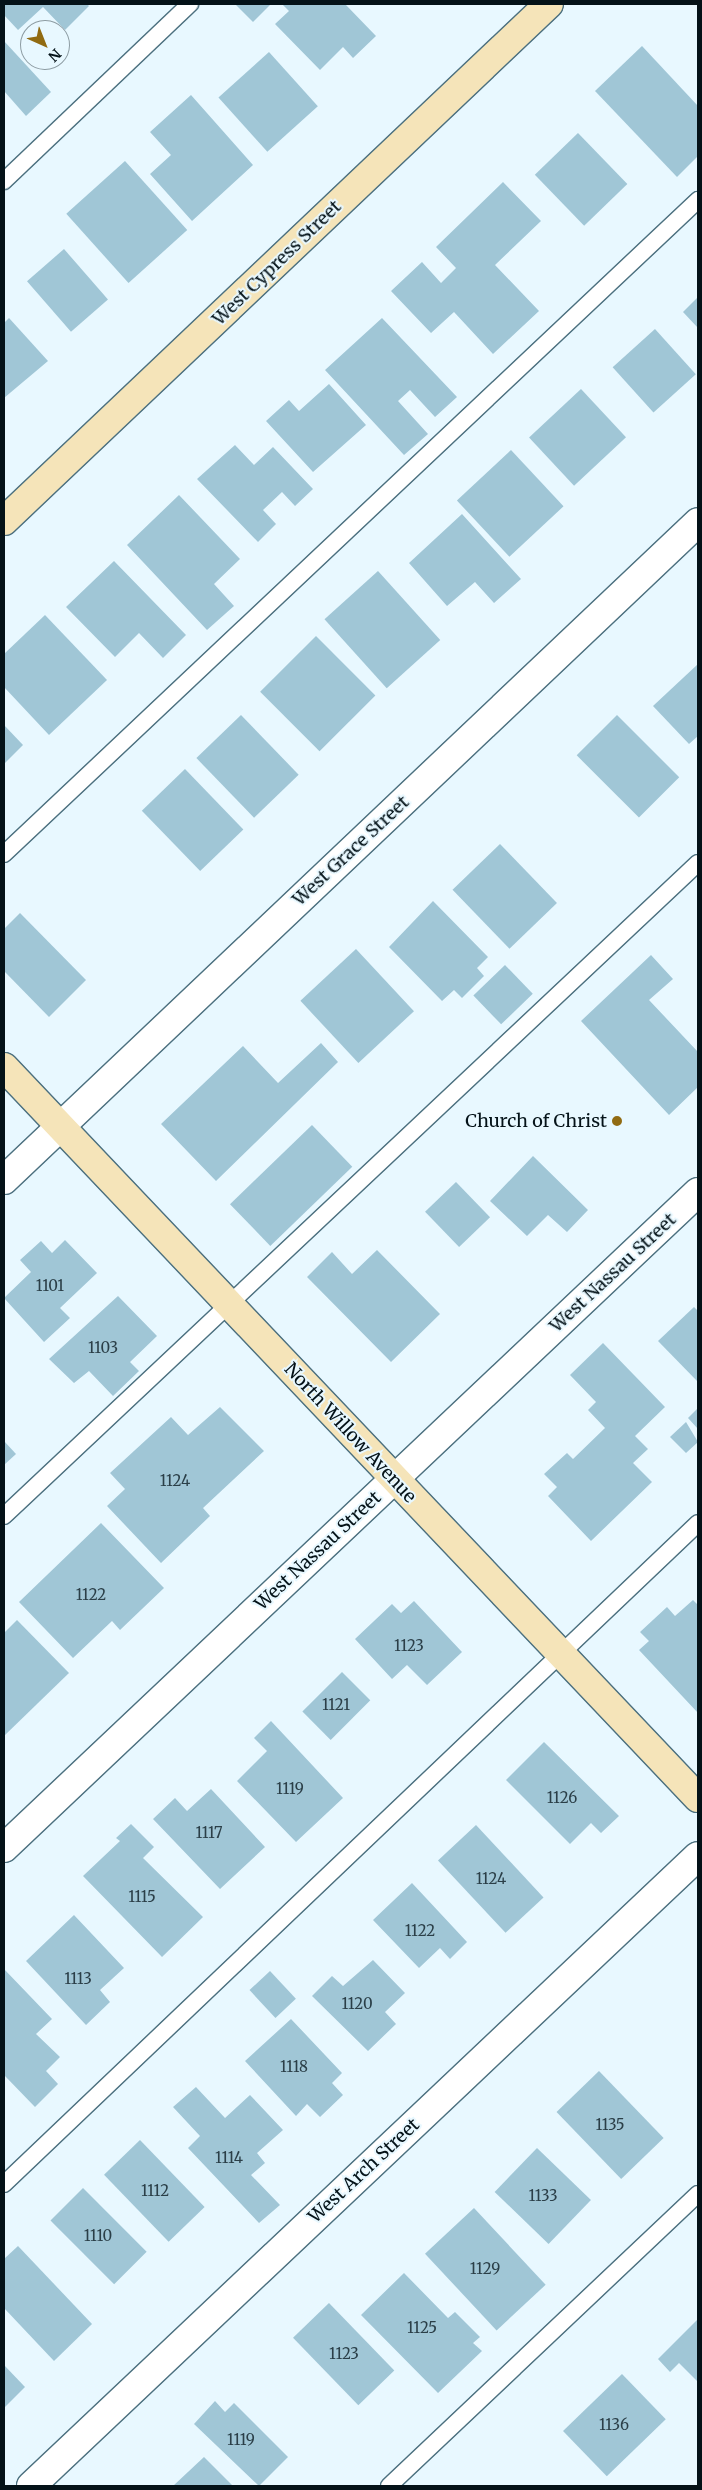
<!DOCTYPE html>
<html>
<head>
<meta charset="utf-8">
<style>
	body { margin:0 }
	#map { position:relative; width:702px; height:2490px; overflow:hidden; background:#e8f8ff; font-family:Merriweather,serif }
	div>[style] { position:absolute }
	[style*='--x'] { left:calc(var(--x)*1px); top:calc(var(--y)*1px); width:calc(var(--w)*1px); rotate:calc(var(--a)*1deg) }
	.building>* { inset:0; background:#a0c6d6; transform-origin:0 0 }
	.roads { filter:drop-shadow(1px 0 #4c707f) drop-shadow(-1px 0 #4c707f) drop-shadow(0 1px #4c707f) drop-shadow(0 -1px #4c707f) }
	.lane>* { height:16px; margin:-8px; padding:0 8px; transform-origin:8px; border-radius:8px; background:#fff }
	.street>* { height:28px; margin:-14px; padding:0 14px; transform-origin:14px; border-radius:14px; background:#fff }
	.secondary>* { height:28px; margin:-14px; padding:0 14px; transform-origin:14px; border-radius:14px; background:#f5e4b9 }
	.dots>* { width:14px; height:14px; translate:-50% -50%; box-sizing:border-box; border:2px solid #e8f8ff; border-radius:50% }
	span { translate:-50% -50%; white-space:nowrap; text-align:center; line-height:1.15; -webkit-text-stroke:4px #e8f8ff; paint-order:stroke }
	.number-label { font-size:15px; color:#2b3f48 }
	.number-label span { -webkit-text-stroke-width:0 }
	.street-label { font-size:18px; color:#041218 }
	.poi-label { font-size:18px; color:#041218 }
	.right { translate:-100% -50%; text-align:right }
	.frame { position:absolute; inset:0; border:5px solid #041218; pointer-events:none }
	.north { position:absolute; left:20px; top:20px; width:50px; height:50px; box-sizing:border-box; background:#e8f8ff; border:1px solid #8d9ca3; border-radius:50%; rotate:136deg; font-size:14px; font-weight:700; line-height:20px; text-align:center; color:#041218 }
	.north::after { content:''; display:block; margin:auto; width:18px; height:22px; background:#916b12; clip-path:polygon(50% 0,100% 100%,50% 72%,0 100%) }
</style>
</head>
<body>
<div id="map">
	<div class="building">
		<div style="clip-path:polygon(4px 4px,87px 4px,89px 6px,65px 30px,43px 7px,18px 30px,4px 15px)"></div>
		<div style="clip-path:polygon(235px 4px,271px 4px,253px 22px)"></div>
		<div style="clip-path:polygon(282px 4px,345px 4px,376px 36px,353px 58px,343px 47px,320px 70px,275px 24px,289px 11px)"></div>
		<div style="clip-path:polygon(4px 41px,51px 92px,26px 116px,4px 91px)"></div>
		<div style="clip-path:polygon(642px 46px,698px 106px,698px 156px,677px 177px,595px 91px)"></div>
		<div style="left:269px;top:52px;width:73px;height:68px;rotate:48deg"></div>
		<div style="clip-path:polygon(191px 95px,253px 165px,192px 221px,150px 174px,171px 155px,150px 132px)"></div>
		<div style="left:578px;top:133px;width:71px;height:60px;rotate:46deg"></div>
		<div style="left:125px;top:161px;width:93px;height:79px;rotate:48deg"></div>
		<div style="clip-path:polygon(503px 182px,541px 221px,495px 265px,539px 311px,493px 354px,454px 312px,431px 333px,391px 291px,422px 262px,441px 283px,456px 268px,436px 247px)"></div>
		<div style="left:64px;top:249px;width:67px;height:49px;rotate:49deg"></div>
		<div style="clip-path:polygon(698px 297px,698px 328px,683px 312px)"></div>
		<div style="clip-path:polygon(9px 318px,48px 361px,4px 398px,4px 323px)"></div>
		<div style="clip-path:polygon(382px 318px,457px 397px,435px 417px,410px 390px,398px 401px,428px 434px,404px 455px,325px 370px)"></div>
		<div style="left:655px;top:329px;width:61px;height:57px;rotate:48deg"></div>
		<div style="clip-path:polygon(329px 384px,366px 425px,313px 472px,266px 421px,289px 400px,299px 411px)"></div>
		<div style="left:581px;top:389px;width:66px;height:71px;rotate:47deg"></div>
		<div style="clip-path:polygon(235px 445px,254px 465px,273px 447px,313px 489px,295px 506px,282px 492px,263px 510px,276px 524px,258px 542px,197px 479px)"></div>
		<div style="left:511px;top:450px;width:77px;height:74px;rotate:47deg"></div>
		<div style="clip-path:polygon(179px 495px,240px 559px,214px 584px,234px 606px,207px 630px,127px 545px)"></div>
		<div style="clip-path:polygon(462px 514px,521px 579px,494px 603px,475px 582px,447px 606px,409px 563px)"></div>
		<div style="clip-path:polygon(114px 561px,186px 635px,163px 658px,139px 633px,115px 657px,66px 607px)"></div>
		<div style="left:378px;top:571px;width:93px;height:72px;rotate:48deg"></div>
		<div style="clip-path:polygon(45px 615px,107px 680px,49px 735px,4px 687px,4px 654px)"></div>
		<div style="left:316px;top:636px;width:84px;height:79px;rotate:45deg"></div>
		<div style="clip-path:polygon(698px 664px,698px 736px,689px 744px,653px 706px)"></div>
		<div style="left:241px;top:715px;width:83px;height:62px;rotate:46deg"></div>
		<div style="left:617px;top:715px;width:88px;height:57px;rotate:45deg"></div>
		<div style="clip-path:polygon(4px 725px,23px 745px,4px 764px)"></div>
		<div style="left:185px;top:769px;width:84px;height:60px;rotate:46deg"></div>
		<div style="left:500px;top:844px;width:82px;height:66px;rotate:46deg"></div>
		<div style="clip-path:polygon(433px 901px,488px 957px,477px 968px,484px 976px,462px 998px,454px 990px,442px 1001px,389px 947px)"></div>
		<div style="clip-path:polygon(20px 913px,86px 980px,49px 1017px,4px 971px,4px 929px)"></div>
		<div style="left:356px;top:949px;width:85px;height:76px;rotate:47deg"></div>
		<div style="clip-path:polygon(651px 955px,673px 979px,649px 1000px,698px 1052px,698px 1087px,669px 1115px,581px 1021px)"></div>
		<div style="left:505px;top:965px;width:40px;height:44px;rotate:46deg"></div>
		<div style="clip-path:polygon(321px 1043px,338px 1062px,216px 1181px,161px 1124px,243px 1046px,278px 1083px)"></div>
		<div style="left:312px;top:1125px;width:58px;height:114px;rotate:46deg"></div>
		<div style="clip-path:polygon(533px 1156px,588px 1210px,567px 1232px,548px 1215px,527px 1236px,490px 1201px)"></div>
		<div style="left:456px;top:1182px;width:49px;height:43px;rotate:46deg"></div>
		<div style="clip-path:polygon(65px 1240px,97px 1273px,60px 1308px,70px 1318px,44px 1342px,4px 1298px,31px 1272px,20px 1260px,41px 1241px,52px 1253px)"></div>
		<div style="clip-path:polygon(377px 1250px,440px 1314px,391px 1362px,307px 1277px,332px 1252px,352px 1274px)"></div>
		<div style="clip-path:polygon(118px 1296px,157px 1336px,130px 1362px,139px 1371px,113px 1396px,89px 1371px,74px 1383px,49px 1359px)"></div>
		<div style="clip-path:polygon(694px 1307px,698px 1311px,698px 1382px,658px 1341px)"></div>
		<div style="clip-path:polygon(603px 1343px,665px 1407px,635px 1436px,648px 1449px,633px 1463px,652px 1482px,591px 1541px,548px 1496px,557px 1487px,544px 1474px,567px 1453px,573px 1459px,605px 1428px,588px 1410px,596px 1402px,570px 1375px)"></div>
		<div style="clip-path:polygon(220px 1407px,264px 1451px,203px 1508px,210px 1516px,161px 1563px,107px 1506px,125px 1489px,110px 1473px,171px 1417px,188px 1435px)"></div>
		<div style="clip-path:polygon(698px 1408px,698px 1429px,688px 1418px)"></div>
		<div style="clip-path:polygon(686px 1422px,698px 1442px,686px 1453px,670px 1437px)"></div>
		<div style="clip-path:polygon(4px 1441px,16px 1454px,4px 1465px)"></div>
		<div style="clip-path:polygon(101px 1523px,164px 1588px,120px 1630px,112px 1621px,73px 1658px,19px 1602px)"></div>
		<div style="clip-path:polygon(693px 1600px,698px 1605px,698px 1713px,639px 1650px,649px 1641px,640px 1632px,667px 1607px,675px 1616px)"></div>
		<div style="clip-path:polygon(414px 1601px,462px 1652px,427px 1685px,407px 1665px,392px 1679px,355px 1639px,392px 1604px,401px 1613px)"></div>
		<div style="clip-path:polygon(17px 1620px,69px 1673px,4px 1736px,4px 1633px)"></div>
		<div style="left:342px;top:1672px;width:40px;height:56px;rotate:45deg"></div>
		<div style="clip-path:polygon(271px 1721px,343px 1798px,296px 1842px,237px 1781px,267px 1751px,254px 1738px)"></div>
		<div style="clip-path:polygon(544px 1742px,619px 1816px,601px 1833px,591px 1823px,570px 1844px,506px 1780px)"></div>
		<div style="clip-path:polygon(211px 1789px,265px 1847px,220px 1889px,153px 1819px,175px 1798px,187px 1811px)"></div>
		<div style="clip-path:polygon(131px 1824px,154px 1847px,143px 1858px,203px 1917px,162px 1957px,83px 1876px,120px 1841px,116px 1838px)"></div>
		<div style="left:476px;top:1825px;width:99px;height:52px;rotate:47deg"></div>
		<div style="clip-path:polygon(412px 1883px,467px 1942px,450px 1959px,440px 1948px,419px 1968px,373px 1920px)"></div>
		<div style="clip-path:polygon(74px 1915px,124px 1968px,100px 1990px,110px 2002px,86px 2025px,26px 1961px)"></div>
		<div style="clip-path:polygon(373px 1960px,405px 1993px,385px 2012px,396px 2024px,368px 2051px,312px 1996px,332px 1976px,343px 1986px)"></div>
		<div style="clip-path:polygon(4px 1969px,52px 2019px,36px 2034px,60px 2057px,46px 2071px,58px 2084px,35px 2107px,4px 2075px)"></div>
		<div style="left:270px;top:1971px;width:38px;height:28px;rotate:47deg"></div>
		<div style="clip-path:polygon(291px 2019px,342px 2073px,332px 2083px,343px 2095px,320px 2117px,307px 2104px,296px 2116px,245px 2061px)"></div>
		<div style="left:599px;top:2071px;width:93px;height:59px;rotate:46deg"></div>
		<div style="clip-path:polygon(196px 2087px,225px 2118px,250px 2095px,283px 2130px,257px 2153px,265px 2163px,251px 2175px,280px 2205px,259px 2223px,188px 2148px,200px 2136px,173px 2107px)"></div>
		<div style="left:140px;top:2140px;width:93px;height:50px;rotate:46deg"></div>
		<div style="left:537px;top:2148px;width:75px;height:61px;rotate:44deg"></div>
		<div style="left:83px;top:2188px;width:90px;height:46px;rotate:45deg"></div>
		<div style="left:474px;top:2208px;width:105px;height:67px;rotate:47deg"></div>
		<div style="clip-path:polygon(18px 2246px,92px 2324px,54px 2361px,4px 2308px,4px 2259px)"></div>
		<div style="clip-path:polygon(404px 2273px,448px 2318px,455px 2312px,480px 2337px,473px 2343px,482px 2351px,438px 2393px,361px 2315px)"></div>
		<div style="left:329px;top:2303px;width:94px;height:50px;rotate:46deg"></div>
		<div style="clip-path:polygon(698px 2319px,698px 2382px,679px 2363px,670px 2372px,658px 2359px)"></div>
		<div style="clip-path:polygon(4px 2365px,25px 2387px,4px 2408px)"></div>
		<div style="left:622px;top:2374px;width:63px;height:82px;rotate:46deg"></div>
		<div style="clip-path:polygon(215px 2401px,225px 2412px,234px 2403px,288px 2457px,259px 2486px,194px 2424px)"></div>
		<div style="clip-path:polygon(204px 2457px,233px 2486px,173px 2486px)"></div>
	</div>
	<div class="roads">
		<div class="lane">
			<div style="--x:4;--y:181;--w:257;--a:-43.6"></div>
			<div style="--x:4;--y:854;--w:954;--a:-43.3"></div>
			<div style="--x:4;--y:1516;--w:953;--a:-43.26"></div>
			<div style="--x:4;--y:2184;--w:958;--a:-43.6"></div>
			<div style="--x:389;--y:2486;--w:425;--a:-43.4"></div>
		</div>
		<div class="street">
			<div style="--x:4;--y:1180;--w:956;--a:-43.47"></div>
			<div style="--x:4;--y:1848;--w:955;--a:-43.39"></div>
			<div style="--x:31;--y:2486;--w:917;--a:-43.37"></div>
		</div>
		<div class="secondary">
			<div style="--x:4;--y:521;--w:751;--a:-43.49"></div>
			<div style="--x:4;--y:1067;--w:1008;--a:46.49"></div>
		</div>
	</div>
	<div class="dots">
		<div style="left:617px;top:1121px;background:#916b12"></div>
	</div>
	<div class="number-label">
		<span style="left:50px;top:1286px">1101</span>
		<span style="left:103px;top:1348px">1103</span>
		<span style="left:175px;top:1481px">1124</span>
		<span style="left:91px;top:1595px">1122</span>
		<span style="left:409px;top:1646px">1123</span>
		<span style="left:336px;top:1705px">1121</span>
		<span style="left:290px;top:1789px">1119</span>
		<span style="left:562px;top:1798px">1126</span>
		<span style="left:209px;top:1833px">1117</span>
		<span style="left:491px;top:1879px">1124</span>
		<span style="left:142px;top:1897px">1115</span>
		<span style="left:420px;top:1931px">1122</span>
		<span style="left:78px;top:1979px">1113</span>
		<span style="left:357px;top:2004px">1120</span>
		<span style="left:294px;top:2067px">1118</span>
		<span style="left:610px;top:2125px">1135</span>
		<span style="left:229px;top:2158px">1114</span>
		<span style="left:155px;top:2191px">1112</span>
		<span style="left:543px;top:2196px">1133</span>
		<span style="left:98px;top:2236px">1110</span>
		<span style="left:485px;top:2269px">1129</span>
		<span style="left:422px;top:2328px">1125</span>
		<span style="left:344px;top:2354px">1123</span>
		<span style="left:614px;top:2425px">1136</span>
		<span style="left:241px;top:2440px">1119</span>
	</div>
	<div class="street-label">
		<span style="left:277px;top:263px;rotate:-44deg">West Cypress Street</span>
		<span style="left:351px;top:851px;rotate:-43deg">West Grace Street</span>
		<span style="left:613px;top:1273px;rotate:-43deg">West Nassau Street</span>
		<span style="left:350px;top:1433px;rotate:47deg">North Willow Avenue</span>
		<span style="left:318px;top:1551px;rotate:-43deg">West Nassau Street</span>
		<span style="left:364px;top:2171px;rotate:-43deg">West Arch Street</span>
	</div>
	<div class="poi-label">
		<span class="right" style="left:607px;top:1121px">Church of Christ</span>
	</div>
	<div class="frame"></div>
	<div class="north">N</div>
</div>
</body>
</html>
